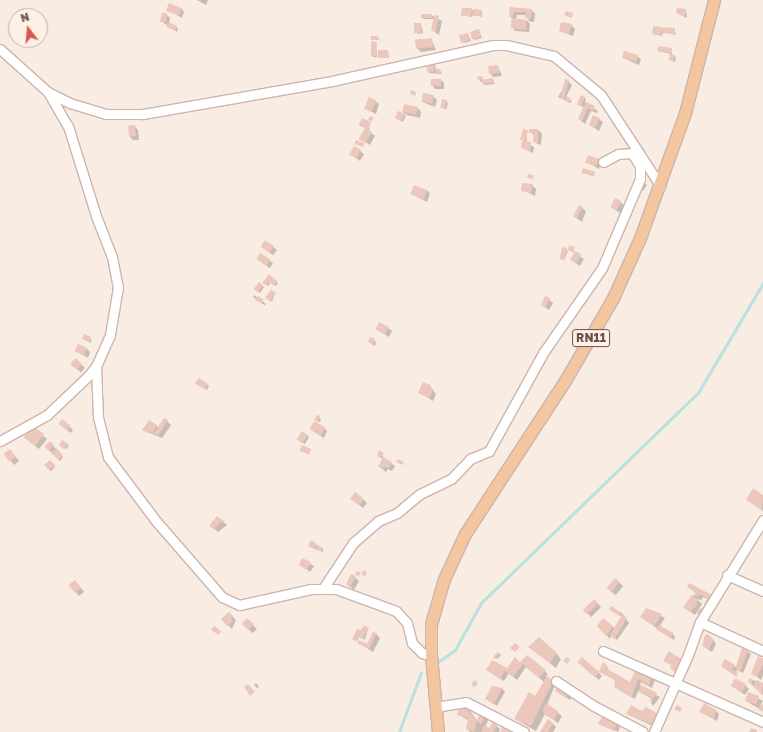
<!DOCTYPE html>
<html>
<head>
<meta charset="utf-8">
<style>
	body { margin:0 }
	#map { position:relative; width:763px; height:732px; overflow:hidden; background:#f9ece2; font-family:"Golos Text",sans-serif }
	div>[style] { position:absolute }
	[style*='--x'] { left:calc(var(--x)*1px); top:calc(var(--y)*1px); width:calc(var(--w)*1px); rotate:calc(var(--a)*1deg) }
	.shadow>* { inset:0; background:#0003; transform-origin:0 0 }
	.stream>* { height:2.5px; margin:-1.25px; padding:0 1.25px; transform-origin:1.25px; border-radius:1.25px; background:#b8e1e0 }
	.building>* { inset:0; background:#ecc7bc; transform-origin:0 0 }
	.roads { filter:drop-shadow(1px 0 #cbb5ac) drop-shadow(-1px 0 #cbb5ac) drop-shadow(0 1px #cbb5ac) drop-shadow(0 -1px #cbb5ac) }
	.minor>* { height:9px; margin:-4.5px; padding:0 4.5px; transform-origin:4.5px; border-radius:4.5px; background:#fff }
	.major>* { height:11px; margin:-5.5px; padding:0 5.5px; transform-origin:5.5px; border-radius:5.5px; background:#f3c69f }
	span { translate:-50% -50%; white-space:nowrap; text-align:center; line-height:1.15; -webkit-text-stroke:4px #fdf1e7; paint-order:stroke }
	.shield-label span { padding:1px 3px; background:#fdf1e7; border:1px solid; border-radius:3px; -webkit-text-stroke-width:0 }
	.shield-label { font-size:12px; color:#6e514b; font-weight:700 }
	.north { position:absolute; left:8px; top:8px; width:40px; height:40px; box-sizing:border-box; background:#fdf1e7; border:1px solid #c4b1a9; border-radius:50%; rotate:344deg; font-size:11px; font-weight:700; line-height:16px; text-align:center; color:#6e514b }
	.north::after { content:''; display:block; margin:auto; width:14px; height:18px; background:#d95951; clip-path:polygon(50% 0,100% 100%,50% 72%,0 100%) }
</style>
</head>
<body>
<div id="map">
	<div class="shadow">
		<div style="clip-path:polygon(197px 0,208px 0,206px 5px)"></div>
		<div style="clip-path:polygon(181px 8px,184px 12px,182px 18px,168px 10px)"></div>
		<div style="clip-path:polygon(evenodd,511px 8px,531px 10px,535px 13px,534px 22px,527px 21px,530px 24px,529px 32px,515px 31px,512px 27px,511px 8px,517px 15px,527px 15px,529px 21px,516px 19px,517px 15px)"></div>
		<div style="clip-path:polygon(471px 9px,474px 12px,482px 11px,482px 17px,473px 14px,472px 17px,462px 15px)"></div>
		<div style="clip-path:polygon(686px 10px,687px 18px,677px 13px)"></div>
		<div style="clip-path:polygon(166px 14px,170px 18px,169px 24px,178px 28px,177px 32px,161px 21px)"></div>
		<div style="clip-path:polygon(431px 15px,442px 21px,439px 35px,432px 30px,434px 19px,422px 19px)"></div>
		<div style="clip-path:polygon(421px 24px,423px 33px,418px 34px,416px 32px)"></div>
		<div style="clip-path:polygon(571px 25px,575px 29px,573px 36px,560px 31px)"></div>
		<div style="clip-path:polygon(661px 28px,664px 30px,674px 29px,676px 35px,663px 32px,662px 36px,653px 34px)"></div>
		<div style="clip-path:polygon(479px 30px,482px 38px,474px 40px,471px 32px)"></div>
		<div style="clip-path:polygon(468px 34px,471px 41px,464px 43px,462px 42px)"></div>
		<div style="clip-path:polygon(378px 37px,379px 40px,372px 39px)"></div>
		<div style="clip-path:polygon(431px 39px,436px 50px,421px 52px,417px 48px)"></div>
		<div style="clip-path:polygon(376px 43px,377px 57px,373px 57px,372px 55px)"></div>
		<div style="clip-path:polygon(671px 49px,672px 55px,676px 57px,675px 62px,670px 60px,671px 54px,658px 51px)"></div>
		<div style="clip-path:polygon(388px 51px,389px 58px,379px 57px)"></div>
		<div style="clip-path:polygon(637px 56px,641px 59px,639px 65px,623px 58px)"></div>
		<div style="clip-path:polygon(429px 62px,435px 63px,436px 70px,440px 70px,442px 74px,429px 73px)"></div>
		<div style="clip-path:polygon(498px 67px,502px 76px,493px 77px,490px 73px)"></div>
		<div style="clip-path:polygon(482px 77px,484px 81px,493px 80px,495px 84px,485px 85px,479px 80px)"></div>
		<div style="clip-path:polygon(441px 80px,444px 83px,444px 89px,435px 89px,432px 85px)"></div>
		<div style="clip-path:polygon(568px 81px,572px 85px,566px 97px,572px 101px,570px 103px,558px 97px)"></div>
		<div style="clip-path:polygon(433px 96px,437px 100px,435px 107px,422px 102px)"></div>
		<div style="clip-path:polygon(582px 97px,586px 99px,585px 102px,598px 111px,597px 113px,591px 111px,585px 124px,579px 119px,584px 108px,579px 104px)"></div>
		<div style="clip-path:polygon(370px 98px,379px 104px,376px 114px,366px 109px)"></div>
		<div style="clip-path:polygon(446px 101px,448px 103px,446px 110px,441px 107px)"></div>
		<div style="clip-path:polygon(405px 106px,418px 108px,421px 112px,420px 118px,407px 115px,403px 112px)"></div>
		<div style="clip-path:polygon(399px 112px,406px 115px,403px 122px,396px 118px)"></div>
		<div style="clip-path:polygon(599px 119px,603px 122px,599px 131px,590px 125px)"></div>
		<div style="clip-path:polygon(370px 123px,369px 131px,375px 136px,370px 145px,361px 139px,366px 128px,360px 125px)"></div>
		<div style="clip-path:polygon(134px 126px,138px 130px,139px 140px,133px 140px,130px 137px)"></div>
		<div style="clip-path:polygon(530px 130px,538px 130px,542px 134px,541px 145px,534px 142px,534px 136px)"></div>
		<div style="clip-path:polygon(527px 131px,527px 143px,534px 147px,533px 153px,522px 148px,525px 143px,522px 139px)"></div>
		<div style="clip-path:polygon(360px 151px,364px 154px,360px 161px,350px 154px)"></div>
		<div style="clip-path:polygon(598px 159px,601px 163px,599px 169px,587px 162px)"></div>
		<div style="clip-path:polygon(642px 182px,647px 185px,643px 191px,640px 189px)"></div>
		<div style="clip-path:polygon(532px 185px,536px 189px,535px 196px,523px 190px)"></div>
		<div style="clip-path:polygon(427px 190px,430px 194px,427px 202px,412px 194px)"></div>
		<div style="clip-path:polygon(615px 199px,624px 205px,620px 213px,611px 207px)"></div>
		<div style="clip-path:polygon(582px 208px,586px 211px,582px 222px,575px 217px)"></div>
		<div style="clip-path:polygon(273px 247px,277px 250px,273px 255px,266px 250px)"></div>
		<div style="clip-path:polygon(563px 248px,568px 251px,564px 260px,561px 259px)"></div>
		<div style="clip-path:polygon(574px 248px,574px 253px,584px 259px,580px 266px,571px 260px,575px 253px,569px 250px)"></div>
		<div style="clip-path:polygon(261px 254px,273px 263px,270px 268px,261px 262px)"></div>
		<div style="clip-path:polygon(269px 276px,278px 283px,276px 286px,271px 282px,268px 286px,264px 282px)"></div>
		<div style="clip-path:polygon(259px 283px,264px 287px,260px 293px,255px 289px)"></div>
		<div style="clip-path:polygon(275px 293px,272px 302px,268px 299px)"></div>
		<div style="left:254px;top:295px;width:15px;height:2px;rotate:37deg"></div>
		<div style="clip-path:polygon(546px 297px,553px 303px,549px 310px,542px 305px)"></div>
		<div style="clip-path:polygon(388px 328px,392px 331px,389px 337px,376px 329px)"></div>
		<div style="left:84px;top:336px;width:9px;height:3px;rotate:27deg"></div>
		<div style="clip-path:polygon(370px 338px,376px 342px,375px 346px,369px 342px)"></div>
		<div style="clip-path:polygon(87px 349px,90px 352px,88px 358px,76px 351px)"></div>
		<div style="left:76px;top:360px;width:12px;height:6px;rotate:42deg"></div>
		<div style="clip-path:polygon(199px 379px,209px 386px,207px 390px,198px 384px)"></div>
		<div style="clip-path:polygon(430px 386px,436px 394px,433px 401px,420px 393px)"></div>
		<div style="clip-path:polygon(317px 416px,321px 419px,320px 422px,317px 421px)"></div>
		<div style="clip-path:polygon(165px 419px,171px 425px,162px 438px,143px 430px,149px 421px,159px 428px)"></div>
		<div style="clip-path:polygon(63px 427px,70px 427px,73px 430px,71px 433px)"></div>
		<div style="clip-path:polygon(34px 428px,47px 439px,39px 449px,28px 440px)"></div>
		<div style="clip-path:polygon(324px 428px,327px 431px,324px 438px,310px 429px)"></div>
		<div style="clip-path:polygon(303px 432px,309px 437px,305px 444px,300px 441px)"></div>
		<div style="clip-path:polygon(63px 441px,69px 446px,66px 449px,62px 446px)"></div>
		<div style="clip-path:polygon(50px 442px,63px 457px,60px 461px,46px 447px)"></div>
		<div style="clip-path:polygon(10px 450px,19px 461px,14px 465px,11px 461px)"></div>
		<div style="clip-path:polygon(383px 453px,383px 458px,395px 466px,392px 471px,388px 469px,386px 472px,380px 467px,383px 459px,378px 456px)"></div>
		<div style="left:50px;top:461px;width:8px;height:6px;rotate:50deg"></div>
		<div style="clip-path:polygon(753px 490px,763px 496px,763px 511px,747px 499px)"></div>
		<div style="clip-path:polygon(364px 500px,367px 503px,363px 508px,355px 502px)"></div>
		<div style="clip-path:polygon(217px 517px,227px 525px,218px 532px,211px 526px)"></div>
		<div style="clip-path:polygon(311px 542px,323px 549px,323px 552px,310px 547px)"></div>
		<div style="left:303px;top:559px;width:13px;height:7px;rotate:32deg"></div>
		<div style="clip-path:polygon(352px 575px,359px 581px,354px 590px,347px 584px)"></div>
		<div style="left:615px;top:579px;width:11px;height:12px;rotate:41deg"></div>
		<div style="clip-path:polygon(79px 585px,84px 592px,79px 596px,76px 592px)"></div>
		<div style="clip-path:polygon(688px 587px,713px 596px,708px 599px,703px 597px,701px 600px,696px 598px,702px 604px,695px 615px,684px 607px,696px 593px)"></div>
		<div style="left:594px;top:600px;width:10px;height:14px;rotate:45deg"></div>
		<div style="clip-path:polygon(647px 609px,665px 618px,659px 627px,672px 633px,675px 637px,674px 640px,645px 620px)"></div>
		<div style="clip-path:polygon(612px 610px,622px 613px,629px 623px,617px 640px,611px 636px,610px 639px,598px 626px,603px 620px,614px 628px,622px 617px)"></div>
		<div style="clip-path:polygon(229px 613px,236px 620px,232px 629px,222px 619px)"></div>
		<div style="left:247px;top:619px;width:14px;height:6px;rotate:45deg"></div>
		<div style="clip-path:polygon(368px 628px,365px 640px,359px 636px,357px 641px,355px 640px,360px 631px)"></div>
		<div style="clip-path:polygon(376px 634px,380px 638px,373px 652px,359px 643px,368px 646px)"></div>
		<div style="clip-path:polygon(706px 637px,711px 637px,716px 644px,712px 652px,703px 646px)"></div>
		<div style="clip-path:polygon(530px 647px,556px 653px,561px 659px,556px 668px)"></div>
		<div style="clip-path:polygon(747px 651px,751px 654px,743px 673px,737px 670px,736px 673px,737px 677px,722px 666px,726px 660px,736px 667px)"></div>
		<div style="clip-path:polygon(498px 653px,501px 655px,497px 659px,494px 657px)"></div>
		<div style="clip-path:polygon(527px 657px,548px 674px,546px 677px,555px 685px,547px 705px,562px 716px,558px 723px,545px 714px,536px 731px,515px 719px,539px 699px,544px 682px,526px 667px,517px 680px,509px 673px,504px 681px,487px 670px,507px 669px,520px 664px)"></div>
		<div style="clip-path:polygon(763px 659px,763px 675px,761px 680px,752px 673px)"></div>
		<div style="clip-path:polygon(582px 665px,598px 672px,602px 676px,599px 680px)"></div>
		<div style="clip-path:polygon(607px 666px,609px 671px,631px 683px,636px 670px,652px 677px,655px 680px,652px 688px,641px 682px,640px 686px,660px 697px,653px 706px,651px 703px,652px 699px,638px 691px,635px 699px,619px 690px,615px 686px,616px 681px,600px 671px)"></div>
		<div style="clip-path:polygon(750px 679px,763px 684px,763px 695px,750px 683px)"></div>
		<div style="clip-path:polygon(256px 683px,259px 687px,257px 688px,254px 685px)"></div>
		<div style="clip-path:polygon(745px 685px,749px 689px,745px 695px,732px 686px)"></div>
		<div style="clip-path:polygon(502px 688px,505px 692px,497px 706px,486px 699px)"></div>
		<div style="clip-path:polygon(556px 691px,573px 695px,570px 700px)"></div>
		<div style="clip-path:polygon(749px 693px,763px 701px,760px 705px,763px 711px,746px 701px)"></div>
		<div style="clip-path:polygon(468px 708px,478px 722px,483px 710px,490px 716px,485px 727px,490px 730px,493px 723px,500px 729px,499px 732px,470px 732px,467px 729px,469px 721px,458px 714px)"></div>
		<div style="clip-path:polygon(716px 711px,719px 714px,717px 721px,701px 712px)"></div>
		<div style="clip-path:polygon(642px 712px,657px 714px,660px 717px,657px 728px,627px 714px)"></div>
		<div style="clip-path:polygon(603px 716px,620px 727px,618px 732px,599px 723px)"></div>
		<div style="clip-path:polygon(553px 724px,556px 727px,553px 732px,542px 732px)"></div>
	</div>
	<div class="stream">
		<div style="--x:435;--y:664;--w:24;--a:-35"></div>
		<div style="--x:455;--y:650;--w:54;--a:-61"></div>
		<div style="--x:481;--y:603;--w:302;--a:-44.1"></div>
		<div style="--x:698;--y:393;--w:128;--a:-59.4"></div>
		<div style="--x:399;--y:732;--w:63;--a:-69.6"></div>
	</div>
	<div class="building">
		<div style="clip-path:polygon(169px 3px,181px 8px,179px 15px,166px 11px)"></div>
		<div style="clip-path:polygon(510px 7px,532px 9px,531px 19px,525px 18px,526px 12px,514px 12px,513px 17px,509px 17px)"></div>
		<div style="clip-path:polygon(462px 8px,472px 8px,471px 16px,461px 16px)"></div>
		<div style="clip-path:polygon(677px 8px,686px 9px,685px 17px,676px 13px)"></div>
		<div style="clip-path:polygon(473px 9px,482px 10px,481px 16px,473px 16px)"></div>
		<div style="clip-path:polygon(566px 11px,573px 13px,572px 18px,564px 15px)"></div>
		<div style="clip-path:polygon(162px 13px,167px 13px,166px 22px,160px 22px)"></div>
		<div style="left:432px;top:14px;width:4px;height:11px;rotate:90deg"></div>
		<div style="left:434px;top:15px;width:5px;height:16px;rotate:11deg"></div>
		<div style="left:512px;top:18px;width:15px;height:10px;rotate:8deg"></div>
		<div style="left:168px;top:22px;width:10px;height:5px;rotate:24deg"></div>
		<div style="clip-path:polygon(561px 22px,572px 24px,569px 34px,559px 31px)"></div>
		<div style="left:414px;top:23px;width:7px;height:10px"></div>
		<div style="left:653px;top:26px;width:9px;height:8px;rotate:6deg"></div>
		<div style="left:663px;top:27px;width:12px;height:6px;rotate:5deg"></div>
		<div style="clip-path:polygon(479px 29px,481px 37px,472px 39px,470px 32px)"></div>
		<div style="clip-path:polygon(468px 33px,470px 40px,461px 43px,459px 35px)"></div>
		<div style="clip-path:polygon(371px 36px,378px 36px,378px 39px,371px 40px)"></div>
		<div style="left:432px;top:38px;width:9px;height:17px;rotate:84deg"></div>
		<div style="clip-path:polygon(371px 41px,377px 42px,376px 56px,371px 56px)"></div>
		<div style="left:658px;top:46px;width:14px;height:5px;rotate:8deg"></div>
		<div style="left:378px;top:50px;width:10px;height:8px"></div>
		<div style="left:624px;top:51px;width:15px;height:7px;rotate:16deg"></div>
		<div style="left:670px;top:54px;width:5px;height:6px;rotate:11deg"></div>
		<div style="left:428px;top:61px;width:7px;height:10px;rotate:8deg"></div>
		<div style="left:498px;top:65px;width:8px;height:10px;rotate:83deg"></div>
		<div style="clip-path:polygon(435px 69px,440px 69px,441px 73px,436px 73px)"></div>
		<div style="clip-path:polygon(482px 76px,483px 80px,478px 80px,477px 77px)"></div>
		<div style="clip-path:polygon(493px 78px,494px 83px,482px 84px,482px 80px)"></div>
		<div style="left:431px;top:79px;width:10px;height:7px"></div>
		<div style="left:565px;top:79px;width:4px;height:20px;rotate:14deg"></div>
		<div style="clip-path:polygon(411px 90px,416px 92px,415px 96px,410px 94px)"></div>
		<div style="left:423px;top:93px;width:11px;height:9px;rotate:10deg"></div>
		<div style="clip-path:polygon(581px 95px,585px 97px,581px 106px,577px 105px)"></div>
		<div style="clip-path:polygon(567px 96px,571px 99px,569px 103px,564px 100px)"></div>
		<div style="left:369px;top:97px;width:8px;height:13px;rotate:23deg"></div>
		<div style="left:442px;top:99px;width:5px;height:9px;rotate:11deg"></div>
		<div style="clip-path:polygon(586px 102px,595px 106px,593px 111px,588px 108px,582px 121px,578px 119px)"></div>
		<div style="left:404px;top:104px;width:14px;height:8px;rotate:12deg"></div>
		<div style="clip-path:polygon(398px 111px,405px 114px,401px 121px,395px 118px)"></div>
		<div style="clip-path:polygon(593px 115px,600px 118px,595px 128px,589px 125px)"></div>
		<div style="left:370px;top:116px;width:4px;height:4px;rotate:27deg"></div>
		<div style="left:362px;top:118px;width:10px;height:8px;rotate:24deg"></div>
		<div style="left:135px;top:125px;width:11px;height:7px;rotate:85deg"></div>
		<div style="left:365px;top:128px;width:8px;height:13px;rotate:30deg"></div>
		<div style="clip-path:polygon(523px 129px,528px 130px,526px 141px,520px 140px)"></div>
		<div style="clip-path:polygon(529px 129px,538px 129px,538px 142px,533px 142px,534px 133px,529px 133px)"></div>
		<div style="left:356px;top:140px;width:9px;height:4px;rotate:21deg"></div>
		<div style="clip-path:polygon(522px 141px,531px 142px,530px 151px,521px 148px)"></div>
		<div style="clip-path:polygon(354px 146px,361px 150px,357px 158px,349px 155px)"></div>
		<div style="clip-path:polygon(588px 155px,599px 159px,596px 166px,585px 163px)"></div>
		<div style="left:583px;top:168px;width:13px;height:5px;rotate:18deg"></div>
		<div style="left:528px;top:174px;width:6px;height:4px;rotate:9deg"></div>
		<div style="left:642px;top:180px;width:4px;height:9px;rotate:27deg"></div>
		<div style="clip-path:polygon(522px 183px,533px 184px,531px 193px,521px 191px)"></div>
		<div style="left:414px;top:185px;width:14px;height:10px;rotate:21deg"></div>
		<div style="left:615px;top:198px;width:7px;height:10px;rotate:27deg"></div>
		<div style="left:579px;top:205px;width:4px;height:13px;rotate:27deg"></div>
		<div style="left:265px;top:240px;width:11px;height:8px;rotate:34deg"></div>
		<div style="clip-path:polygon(569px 245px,575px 247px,573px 252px,568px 250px)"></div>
		<div style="left:562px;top:247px;width:5px;height:12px;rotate:11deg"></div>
		<div style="clip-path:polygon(575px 251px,581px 254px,577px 263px,570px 260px)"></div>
		<div style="left:260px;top:253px;width:12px;height:7px;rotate:31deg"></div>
		<div style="clip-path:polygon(269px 274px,277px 281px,274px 286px,269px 282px,266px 285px,262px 283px)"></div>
		<div style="left:259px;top:282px;width:5px;height:9px;rotate:37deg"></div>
		<div style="clip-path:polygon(271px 289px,276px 293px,270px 301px,265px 298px)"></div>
		<div style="clip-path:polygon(258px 296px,264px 300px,261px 303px,255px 300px)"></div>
		<div style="clip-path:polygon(545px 296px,550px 298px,545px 308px,541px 305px)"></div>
		<div style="left:379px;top:322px;width:11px;height:8px;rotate:27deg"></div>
		<div style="left:84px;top:334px;width:8px;height:5px;rotate:23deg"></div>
		<div style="clip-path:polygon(370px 337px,375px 339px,373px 345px,368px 342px)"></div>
		<div style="left:78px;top:344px;width:10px;height:8px;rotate:24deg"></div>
		<div style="clip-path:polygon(76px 358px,82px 364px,77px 370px,70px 364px)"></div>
		<div style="clip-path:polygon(199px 378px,208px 384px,205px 390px,195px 383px)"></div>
		<div style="clip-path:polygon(423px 382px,431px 385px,429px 388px,433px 390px,429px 398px,418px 393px)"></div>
		<div style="clip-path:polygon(317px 415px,320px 416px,318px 422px,314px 420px)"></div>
		<div style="clip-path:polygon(164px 418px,168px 420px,158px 436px,154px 433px)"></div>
		<div style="left:62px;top:419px;width:11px;height:6px;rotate:38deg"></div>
		<div style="clip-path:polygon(149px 420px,157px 425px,153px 433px,149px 431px,148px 433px,142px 430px)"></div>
		<div style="left:314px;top:421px;width:13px;height:9px;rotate:29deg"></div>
		<div style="clip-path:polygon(34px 427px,44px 434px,35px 446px,23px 437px)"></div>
		<div style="left:302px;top:431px;width:7px;height:10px;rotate:34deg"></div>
		<div style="clip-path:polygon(62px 440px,68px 444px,64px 449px,59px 445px)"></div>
		<div style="left:50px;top:441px;width:6px;height:8px;rotate:45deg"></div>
		<div style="left:302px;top:445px;width:10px;height:6px;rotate:24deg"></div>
		<div style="left:56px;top:448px;width:10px;height:7px;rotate:45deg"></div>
		<div style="left:10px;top:449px;width:10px;height:8px;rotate:53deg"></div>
		<div style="clip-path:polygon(379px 450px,384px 453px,381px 458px,377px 456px)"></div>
		<div style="clip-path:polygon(383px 457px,392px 462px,389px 468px,378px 467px)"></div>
		<div style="clip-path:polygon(398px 459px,404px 462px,403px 465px,396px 462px)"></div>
		<div style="clip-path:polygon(50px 460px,55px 465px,49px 470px,44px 465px)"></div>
		<div style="clip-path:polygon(753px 488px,763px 495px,762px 510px,746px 500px)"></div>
		<div style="clip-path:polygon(355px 492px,364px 499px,360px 505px,350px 499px)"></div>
		<div style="clip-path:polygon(217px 516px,225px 522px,221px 522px,214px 529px,209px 526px)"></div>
		<div style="clip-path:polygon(311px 540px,317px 544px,314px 549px,308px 546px)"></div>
		<div style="left:318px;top:545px;width:6px;height:4px;rotate:31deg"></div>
		<div style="clip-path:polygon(302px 558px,311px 562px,307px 570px,299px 565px)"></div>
		<div style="clip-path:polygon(364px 570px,367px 572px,365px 576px,361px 574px)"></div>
		<div style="left:357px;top:571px;width:4px;height:4px;rotate:27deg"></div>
		<div style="clip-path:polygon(351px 574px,356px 576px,350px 587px,346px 584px)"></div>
		<div style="left:615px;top:578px;width:6px;height:13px;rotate:39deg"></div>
		<div style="left:75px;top:580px;width:10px;height:8px;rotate:53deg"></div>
		<div style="clip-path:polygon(689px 583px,714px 596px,708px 607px,704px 605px,707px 598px,700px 594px,698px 597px,694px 595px,696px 592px,687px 587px)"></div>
		<div style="clip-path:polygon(692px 595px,699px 600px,696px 603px,698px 604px,690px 612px,683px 607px)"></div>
		<div style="left:594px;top:599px;width:6px;height:16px;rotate:45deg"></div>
		<div style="left:611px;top:606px;width:13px;height:4px;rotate:32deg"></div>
		<div style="clip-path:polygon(703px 607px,706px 609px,701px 616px,695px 612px)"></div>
		<div style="clip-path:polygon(646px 608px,662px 614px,654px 626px,640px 617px)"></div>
		<div style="clip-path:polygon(229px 612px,233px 616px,231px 619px,233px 621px,227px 626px,221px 619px)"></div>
		<div style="left:622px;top:615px;width:6px;height:24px;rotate:31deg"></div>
		<div style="left:247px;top:618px;width:9px;height:8px;rotate:41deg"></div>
		<div style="clip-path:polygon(603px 618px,613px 626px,606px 636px,597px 626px)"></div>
		<div style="left:364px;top:625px;width:6px;height:13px;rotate:31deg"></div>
		<div style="clip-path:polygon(659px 625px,673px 633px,670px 638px,656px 629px)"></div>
		<div style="clip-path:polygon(214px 626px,221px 631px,219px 635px,211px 630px)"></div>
		<div style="clip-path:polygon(357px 629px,361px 630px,355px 641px,352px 639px)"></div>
		<div style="clip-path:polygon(373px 632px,377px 633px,369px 649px,357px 643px,359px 640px,367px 644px)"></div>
		<div style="clip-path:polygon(708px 634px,713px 640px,709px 649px,702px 646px,705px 635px)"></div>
		<div style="clip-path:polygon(539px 637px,557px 653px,550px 663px,528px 647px)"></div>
		<div style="clip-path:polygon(515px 643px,520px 647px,515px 652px,510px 648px)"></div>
		<div style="left:742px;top:648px;width:6px;height:22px;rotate:18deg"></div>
		<div style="clip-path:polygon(669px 651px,683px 660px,676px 673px,670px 668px,671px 665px,663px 661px)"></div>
		<div style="clip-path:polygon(498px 652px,500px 653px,495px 659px,493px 657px)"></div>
		<div style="clip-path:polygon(527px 655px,546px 670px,539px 678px,523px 664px,513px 677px,505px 671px,500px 679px,486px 670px,492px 660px,507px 668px,515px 657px,520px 662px)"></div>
		<div style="clip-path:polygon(758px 656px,763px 658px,763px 664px,757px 677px,751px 674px)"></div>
		<div style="clip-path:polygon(567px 657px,570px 660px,567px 664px,563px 660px)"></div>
		<div style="left:582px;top:657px;width:23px;height:7px;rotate:41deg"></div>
		<div style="clip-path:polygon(725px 659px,735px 665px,731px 672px,734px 670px,738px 673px,735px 676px,721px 666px)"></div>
		<div style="clip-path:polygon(603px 662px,607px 665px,606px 668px,630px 682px,636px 668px,652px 676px,649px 685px,638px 679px,632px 697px,614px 687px,615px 680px,599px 672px)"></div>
		<div style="clip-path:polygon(547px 676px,553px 681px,531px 726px,514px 719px,529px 692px,535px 696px)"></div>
		<div style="left:735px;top:678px;width:13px;height:9px;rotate:29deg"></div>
		<div style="clip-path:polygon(749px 678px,753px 680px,752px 684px,748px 682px)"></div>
		<div style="clip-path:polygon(474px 680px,478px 683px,475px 687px,471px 685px)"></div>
		<div style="clip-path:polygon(757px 680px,763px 683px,762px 695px,753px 686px)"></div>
		<div style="clip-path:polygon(248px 684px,255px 692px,250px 696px,244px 687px)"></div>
		<div style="left:559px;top:684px;width:13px;height:8px;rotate:32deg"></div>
		<div style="clip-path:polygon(641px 685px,657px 693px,649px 703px,651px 697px,638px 692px)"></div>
		<div style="clip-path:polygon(492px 686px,502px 688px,494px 704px,485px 699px)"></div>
		<div style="left:748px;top:692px;width:12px;height:9px;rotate:20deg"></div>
		<div style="clip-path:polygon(546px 703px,559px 712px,554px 720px,545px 715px,543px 710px)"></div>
		<div style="clip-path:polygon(704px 703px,716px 710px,714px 718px,699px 712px)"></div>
		<div style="clip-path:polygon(460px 704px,469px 707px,468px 711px,477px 720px,474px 732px,466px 729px,468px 718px,457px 715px)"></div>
		<div style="clip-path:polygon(761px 704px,763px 705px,763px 712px,758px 709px)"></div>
		<div style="clip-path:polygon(631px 705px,642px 711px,646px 707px,657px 713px,654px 725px,626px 714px)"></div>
		<div style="clip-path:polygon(677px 705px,682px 708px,680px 712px,674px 709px)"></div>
		<div style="clip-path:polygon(482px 709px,487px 711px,481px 725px,477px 720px)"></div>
		<div style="clip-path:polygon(603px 715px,617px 723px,614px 731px,598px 724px)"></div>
		<div style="clip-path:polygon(548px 719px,553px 723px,548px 732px,540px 732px)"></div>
		<div style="clip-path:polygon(493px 722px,497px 725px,493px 732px,481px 732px,484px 725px,489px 728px)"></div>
		<div style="clip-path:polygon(504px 724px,513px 730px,512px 732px,500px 732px)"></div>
		<div style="clip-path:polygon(751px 728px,757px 730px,757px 732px,749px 732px)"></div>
	</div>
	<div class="roads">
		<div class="minor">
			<div style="--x:0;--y:49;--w:64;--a:41.9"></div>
			<div style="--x:48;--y:92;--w:39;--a:60"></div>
			<div style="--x:68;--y:126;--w:94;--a:72.7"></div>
			<div style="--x:96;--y:216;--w:44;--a:68.7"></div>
			<div style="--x:112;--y:257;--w:31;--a:79"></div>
			<div style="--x:118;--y:287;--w:49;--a:99.5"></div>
			<div style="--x:110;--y:335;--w:34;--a:114"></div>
			<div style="--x:96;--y:366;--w:11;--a:128"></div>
			<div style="--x:89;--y:375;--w:58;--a:136.4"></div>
			<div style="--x:47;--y:415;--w:54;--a:151"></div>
			<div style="--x:48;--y:92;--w:25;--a:27"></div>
			<div style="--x:70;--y:103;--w:38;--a:17"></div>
			<div style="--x:106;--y:114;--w:37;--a:0"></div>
			<div style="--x:143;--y:114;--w:192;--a:-9.9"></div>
			<div style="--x:332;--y:81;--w:165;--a:-12.6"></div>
			<div style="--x:493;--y:45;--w:13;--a:0"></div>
			<div style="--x:506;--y:45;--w:49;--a:12.9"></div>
			<div style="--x:554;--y:56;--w:61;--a:39.7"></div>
			<div style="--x:601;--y:95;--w:108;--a:56.8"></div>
			<div style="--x:96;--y:366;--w:51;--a:87.8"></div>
			<div style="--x:98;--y:417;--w:41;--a:76"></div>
			<div style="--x:108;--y:457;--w:80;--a:53.1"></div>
			<div style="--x:156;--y:521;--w:101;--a:49"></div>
			<div style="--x:222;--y:597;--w:19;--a:25"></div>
			<div style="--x:239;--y:605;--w:74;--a:-12.5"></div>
			<div style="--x:311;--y:589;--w:25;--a:0"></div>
			<div style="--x:336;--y:589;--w:64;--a:20.1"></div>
			<div style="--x:396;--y:611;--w:16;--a:47"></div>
			<div style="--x:407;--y:623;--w:21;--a:76"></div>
			<div style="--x:412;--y:643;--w:14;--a:45"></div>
			<div style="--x:422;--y:653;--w:9;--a:13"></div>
			<div style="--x:727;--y:575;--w:39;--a:24"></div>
			<div style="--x:324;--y:587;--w:53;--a:-56.6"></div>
			<div style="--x:353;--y:543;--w:33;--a:-41"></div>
			<div style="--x:378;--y:521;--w:21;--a:-23"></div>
			<div style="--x:397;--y:513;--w:30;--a:-40"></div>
			<div style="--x:420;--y:494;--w:34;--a:-26"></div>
			<div style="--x:451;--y:479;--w:28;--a:-46"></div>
			<div style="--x:470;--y:459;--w:21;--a:-23"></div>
			<div style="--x:489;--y:451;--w:112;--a:-61.1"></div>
			<div style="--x:543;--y:353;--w:103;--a:-55.2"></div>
			<div style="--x:602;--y:268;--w:97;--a:-66.9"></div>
			<div style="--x:640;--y:179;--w:13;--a:-90"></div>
			<div style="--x:640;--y:166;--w:15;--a:-122"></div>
			<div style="--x:632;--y:153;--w:14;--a:176"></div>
			<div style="--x:618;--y:154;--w:17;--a:152"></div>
			<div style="--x:700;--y:622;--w:69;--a:24.7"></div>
			<div style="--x:603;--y:651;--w:175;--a:23.9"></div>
			<div style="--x:556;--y:681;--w:45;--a:33.3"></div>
			<div style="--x:594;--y:706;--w:55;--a:28"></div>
			<div style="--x:435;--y:707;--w:31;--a:-9"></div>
			<div style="--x:466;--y:702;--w:65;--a:27.3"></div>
			<div style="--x:654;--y:732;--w:84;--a:-66.2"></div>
			<div style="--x:688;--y:655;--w:35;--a:-70"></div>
			<div style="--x:700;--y:622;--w:120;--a:-58.3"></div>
		</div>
		<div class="major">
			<div style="--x:438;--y:732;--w:77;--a:-95.2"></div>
			<div style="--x:431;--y:655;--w:31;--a:-90"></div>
			<div style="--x:431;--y:624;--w:47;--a:-73.9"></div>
			<div style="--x:444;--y:579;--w:50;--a:-65"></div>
			<div style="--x:465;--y:534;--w:185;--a:-56.9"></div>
			<div style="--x:566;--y:379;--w:94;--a:-59.9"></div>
			<div style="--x:613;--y:298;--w:66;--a:-65.8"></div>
			<div style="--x:640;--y:238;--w:133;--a:-70.2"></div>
			<div style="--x:685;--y:113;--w:117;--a:-75.6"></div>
		</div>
	</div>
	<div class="shield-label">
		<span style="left:591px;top:338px">RN11</span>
	</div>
	<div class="north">N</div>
</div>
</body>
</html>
